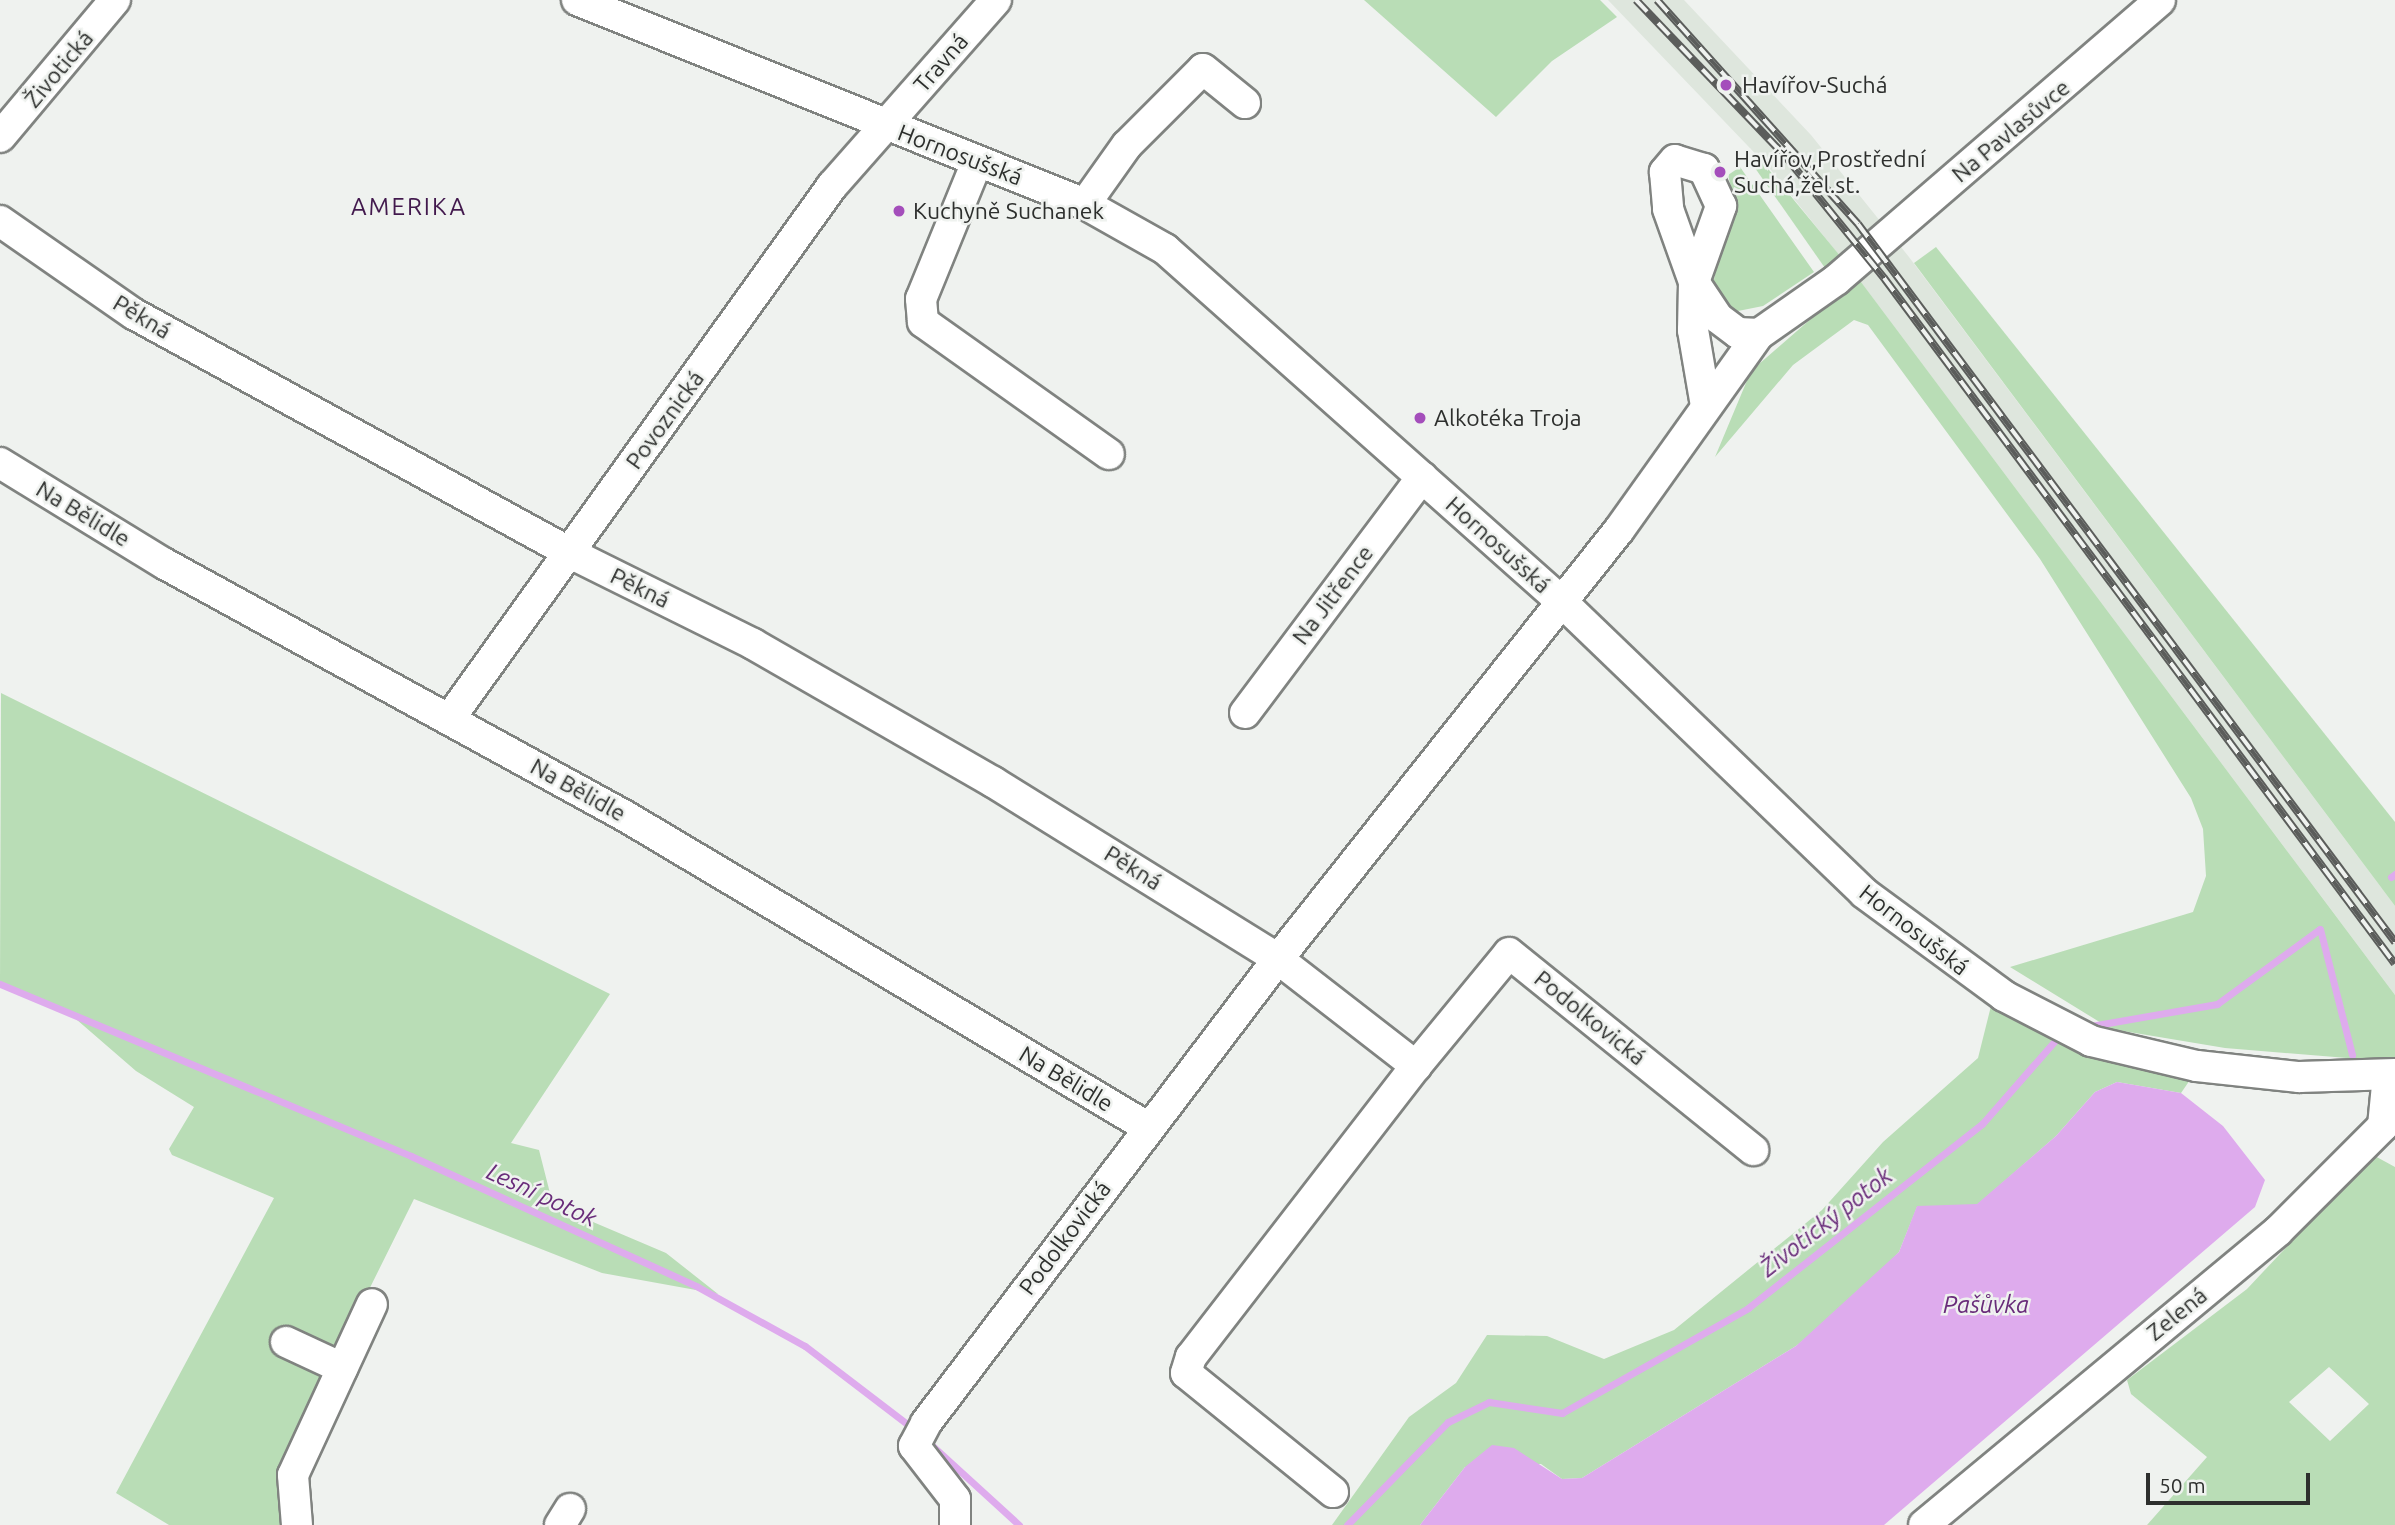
<!DOCTYPE html>
<html>
<head>
<meta charset="utf-8">
<style>
	body { margin:0 }
	#map { position:relative; width:2395px; height:1525px; overflow:hidden; background:#eff2ef; font-family:Ubuntu,sans-serif }
	div>[style] { position:absolute }
	[style*='--x'] { left:calc(var(--x)*1px); top:calc(var(--y)*1px); width:calc(var(--w)*1px); rotate:calc(var(--a)*1deg) }
	.built>* { inset:0; background:#dee6dd }
	.green>* { inset:0; background:#b9ddb6 }
	.water>* { inset:0; background:#deabed }
	.stream>* { height:7px; margin:-3.5px; padding:0 3.5px; transform-origin:3.5px; border-radius:3.5px; background:#deabed }
	.roads { filter:drop-shadow(2px 0 #808380) drop-shadow(-2px 0 #808380) drop-shadow(0 2px #808380) drop-shadow(0 -2px #808380) }
	.minor>* { height:30px; margin:-15px; padding:0 15px; transform-origin:15px; border-radius:15px; background:#fff }
	.rail>* { height:8px; margin-top:-4px; transform-origin:0; background:repeating-linear-gradient(90deg,#eff2ef 0 16px,#5b5d5b 0 32px); box-sizing:border-box; border-block:2px solid #5b5d5b }
	.dots>* { width:19px; height:19px; translate:-50% -50%; box-sizing:border-box; border:4px solid #eff2ef; border-radius:50% }
	span { translate:-50% -50%; white-space:nowrap; text-align:center; line-height:1.15; -webkit-text-stroke:5px #eff2ef; paint-order:stroke }
	.street-label { font-size:23px; color:#2d2f2d }
	.poi-label { font-size:23px; color:#2d2f2d }
	.left { translate:0 -50%; text-align:left }
	.neighbourhood-label { font-size:24px; color:#42194d; letter-spacing:2px }
	.water-label { font-size:24px; color:#692c7a; font-style:italic }
	.scale { position:absolute; left:2146px; top:1473px; width:164px; height:32px; box-sizing:border-box; border:4px solid #2d2f2d; border-top:0; padding-left:9px; font-size:21px; line-height:24px; white-space:nowrap; color:#2d2f2d; -webkit-text-stroke:5px #eff2ef; paint-order:stroke }
</style>
</head>
<body>
<div id="map">
	<div class="built">
		<div style="clip-path:polygon(1608px 0,1684px 0,1811px 135px,1909px 257px,2395px 906px,2395px 995px,1863px 285px,1770px 169px)"></div>
	</div>
	<div class="green">
		<div style="clip-path:polygon(1364px 0,1600px 0,1617px 17px,1552px 61px,1496px 117px)"></div>
		<div style="clip-path:polygon(1755px 153px,1841px 257px,1825px 268px,1755px 168px)"></div>
		<div style="clip-path:polygon(1740px 167px,1814px 272px,1763px 306px,1733px 312px,1714px 294px,1714px 279px,1727px 214px,1725px 193px,1731px 187px,1728px 175px)"></div>
		<div style="clip-path:polygon(1936px 247px,2395px 822px,2395px 906px,1914px 263px)"></div>
		<div style="clip-path:polygon(1858px 278px,2395px 995px,2395px 1083px,2384px 1061px,2225px 1048px,2111px 1029px,2010px 967px,2193px 912px,2206px 876px,2203px 829px,2191px 798px,2040px 559px,1868px 325px,1854px 320px,1793px 365px,1715px 457px,1751px 371px)"></div>
		<div style="clip-path:polygon(1px 693px,610px 994px,511px 1143px,539px 1150px,553px 1205px,666px 1253px,718px 1294px,602px 1273px,414px 1199px,280px 1469px,283px 1525px,169px 1525px,116px 1493px,274px 1198px,172px 1155px,169px 1149px,194px 1107px,136px 1071px,69px 1013px,0 983px)"></div>
		<div style="clip-path:polygon(1992px 1002px,2192px 1077px,2181px 1093px,2117px 1082px,2095px 1092px,2056px 1136px,1977px 1205px,1917px 1207px,1899px 1252px,1853px 1301px,1796px 1346px,1582px 1478px,1562px 1479px,1541px 1464px,1465px 1467px,1420px 1525px,1332px 1525px,1409px 1417px,1456px 1383px,1487px 1335px,1547px 1336px,1604px 1359px,1674px 1330px,1822px 1210px,1883px 1142px,1978px 1058px)"></div>
		<div style="clip-path:polygon(evenodd,2373px 1155px,2395px 1167px,2395px 1525px,2147px 1525px,2207px 1457px,2131px 1394px,2127px 1380px,2247px 1289px,2373px 1155px,2329px 1367px,2369px 1404px,2330px 1441px,2289px 1402px,2329px 1367px)"></div>
	</div>
	<div class="water">
		<div style="clip-path:polygon(2117px 1082px,2181px 1093px,2223px 1126px,2265px 1180px,2255px 1207px,1884px 1525px,1420px 1525px,1465px 1467px,1492px 1445px,1514px 1448px,1562px 1479px,1582px 1478px,1796px 1346px,1899px 1252px,1917px 1206px,1977px 1204px,2056px 1136px,2095px 1092px)"></div>
	</div>
	<div class="stream">
		<div style="--x:2391;--y:877;--w:5;--a:-37"></div>
		<div style="--x:0;--y:984;--w:446;--a:22.7"></div>
		<div style="--x:411;--y:1156;--w:315;--a:24.5"></div>
		<div style="--x:698;--y:1287;--w:122;--a:28.9"></div>
		<div style="--x:805;--y:1346;--w:138;--a:37.4"></div>
		<div style="--x:2085;--y:1027;--w:134;--a:-9.9"></div>
		<div style="--x:2217;--y:1004;--w:127;--a:-36.1"></div>
		<div style="--x:2320;--y:929;--w:130;--a:75.7"></div>
		<div style="--x:926;--y:1440;--w:126;--a:42.4"></div>
		<div style="--x:1347;--y:1525;--w:144;--a:-45.6"></div>
		<div style="--x:1448;--y:1422;--w:46;--a:-26"></div>
		<div style="--x:1489;--y:1402;--w:74;--a:8.6"></div>
		<div style="--x:1562;--y:1413;--w:214;--a:-29.4"></div>
		<div style="--x:1748;--y:1308;--w:298;--a:-38.2"></div>
		<div style="--x:1982;--y:1124;--w:118;--a:-48.8"></div>
	</div>
	<div class="roads">
		<div class="minor">
			<div style="--x:577;--y:0;--w:547;--a:21.88"></div>
			<div style="--x:1085;--y:204;--w:92;--a:29.4"></div>
			<div style="--x:1165;--y:249;--w:531;--a:41.64"></div>
			<div style="--x:1562;--y:602;--w:419;--a:43.9"></div>
			<div style="--x:1864;--y:893;--w:174;--a:36.3"></div>
			<div style="--x:2004;--y:996;--w:98;--a:27.3"></div>
			<div style="--x:2091;--y:1041;--w:109;--a:13.3"></div>
			<div style="--x:2197;--y:1066;--w:103;--a:6.2"></div>
			<div style="--x:2299;--y:1077;--w:96;--a:-1.8"></div>
			<div style="--x:0;--y:137;--w:179;--a:-50"></div>
			<div style="--x:977;--y:162;--w:148;--a:112.2"></div>
			<div style="--x:921;--y:299;--w:23;--a:85"></div>
			<div style="--x:923;--y:322;--w:228;--a:35.4"></div>
			<div style="--x:1085;--y:204;--w:72;--a:-54.6"></div>
			<div style="--x:1127;--y:145;--w:107;--a:-45"></div>
			<div style="--x:1203;--y:69;--w:54;--a:39"></div>
			<div style="--x:0;--y:221;--w:163;--a:34.8"></div>
			<div style="--x:134;--y:314;--w:497;--a:28.7"></div>
			<div style="--x:570;--y:553;--w:204;--a:26.4"></div>
			<div style="--x:753;--y:644;--w:277;--a:29.9"></div>
			<div style="--x:993;--y:782;--w:335;--a:31.8"></div>
			<div style="--x:1278;--y:959;--w:175;--a:37.8"></div>
			<div style="--x:1416;--y:1066;--w:146;--a:-50.5"></div>
			<div style="--x:1509;--y:953;--w:314;--a:38.9"></div>
			<div style="--x:1706;--y:406;--w:77;--a:-99.7"></div>
			<div style="--x:1693;--y:330;--w:48;--a:-88.8"></div>
			<div style="--x:1694;--y:282;--w:81;--a:-70.4"></div>
			<div style="--x:1721;--y:206;--w:41;--a:-114.7"></div>
			<div style="--x:1704;--y:169;--w:30;--a:-163"></div>
			<div style="--x:1675;--y:160;--w:16;--a:130"></div>
			<div style="--x:1665;--y:172;--w:37;--a:85"></div>
			<div style="--x:1668;--y:209;--w:77;--a:70.4"></div>
			<div style="--x:1694;--y:282;--w:43;--a:56.3"></div>
			<div style="--x:1718;--y:318;--w:25;--a:37"></div>
			<div style="--x:1738;--y:333;--w:21;--a:3"></div>
			<div style="--x:0;--y:463;--w:193;--a:31.5"></div>
			<div style="--x:165;--y:564;--w:525;--a:28.72"></div>
			<div style="--x:625;--y:816;--w:610;--a:30.77"></div>
			<div style="--x:1245;--y:713;--w:295;--a:-53.1"></div>
			<div style="--x:450;--y:718;--w:655;--a:-54.32"></div>
			<div style="--x:832;--y:186;--w:248;--a:-48.6"></div>
			<div style="--x:286;--y:1342;--w:62;--a:24.9"></div>
			<div style="--x:1333;--y:1492;--w:189;--a:-141"></div>
			<div style="--x:1186;--y:1373;--w:17;--a:-73"></div>
			<div style="--x:1191;--y:1357;--w:368;--a:-52.3"></div>
			<div style="--x:297;--y:1525;--w:50;--a:-94.6"></div>
			<div style="--x:293;--y:1475;--w:188;--a:-65.2"></div>
			<div style="--x:560;--y:1525;--w:19;--a:-58"></div>
			<div style="--x:955;--y:1525;--w:26;--a:-90"></div>
			<div style="--x:955;--y:1499;--w:67;--a:-127.7"></div>
			<div style="--x:914;--y:1446;--w:26;--a:-62"></div>
			<div style="--x:926;--y:1423;--w:582;--a:-52.82"></div>
			<div style="--x:1278;--y:959;--w:548;--a:-51.52"></div>
			<div style="--x:1619;--y:530;--w:241;--a:-54.5"></div>
			<div style="--x:1759;--y:334;--w:94;--a:-35"></div>
			<div style="--x:1836;--y:280;--w:428;--a:-40.8"></div>
			<div style="--x:1924;--y:1525;--w:460;--a:-39.7"></div>
			<div style="--x:2278;--y:1231;--w:148;--a:-45"></div>
			<div style="--x:2383;--y:1126;--w:51;--a:-84.4"></div>
		</div>
	</div>
	<div class="rail">
		<div style="--x:1636;--y:0;--w:217;--a:46.3"></div>
		<div style="--x:1786;--y:157;--w:156;--a:51"></div>
		<div style="--x:1884;--y:278;--w:855;--a:53.32"></div>
		<div style="--x:1657;--y:0;--w:301;--a:48.1"></div>
		<div style="--x:1858;--y:224;--w:897;--a:53.21"></div>
	</div>
	<div class="dots">
		<div style="left:1726px;top:85px;background:#a44ebb"></div>
		<div style="left:1720px;top:172px;background:#a44ebb"></div>
		<div style="left:899px;top:211px;background:#a44ebb"></div>
		<div style="left:1420px;top:418px;background:#a44ebb"></div>
	</div>
	<div class="street-label">
		<span style="left:941px;top:63px;rotate:-49deg">Travná</span>
		<span style="left:59px;top:69px;rotate:-50deg">Životická</span>
		<span style="left:2011px;top:131px;rotate:-40deg">Na Pavlasůvce</span>
		<span style="left:960px;top:155px;rotate:21deg">Hornosušská</span>
		<span style="left:142px;top:317px;rotate:31deg">Pěkná</span>
		<span style="left:665px;top:420px;rotate:-54deg">Povoznická</span>
		<span style="left:83px;top:514px;rotate:31deg">Na Bělidle</span>
		<span style="left:1498px;top:545px;rotate:42deg">Hornosušská</span>
		<span style="left:640px;top:588px;rotate:26deg">Pěkná</span>
		<span style="left:1333px;top:595px;rotate:-53deg">Na Jitřence</span>
		<span style="left:578px;top:790px;rotate:29deg">Na Bělidle</span>
		<span style="left:1133px;top:868px;rotate:32deg">Pěkná</span>
		<span style="left:1914px;top:930px;rotate:38deg">Hornosušská</span>
		<span style="left:1590px;top:1018px;rotate:39deg">Podolkovická</span>
		<span style="left:1066px;top:1079px;rotate:31deg">Na Bělidle</span>
		<span style="left:1065px;top:1238px;rotate:-53deg">Podolkovická</span>
		<span style="left:2177px;top:1314px;rotate:-39deg">Zelená</span>
	</div>
	<div class="poi-label">
		<span class="left" style="left:1742px;top:85px">Havířov-Suchá</span>
		<span class="left" style="left:1734px;top:172px">Havířov,Prostřední<br>Suchá,žel.st.</span>
		<span class="left" style="left:913px;top:211px">Kuchyně Suchanek</span>
		<span class="left" style="left:1434px;top:418px">Alkotéka Troja</span>
	</div>
	<div class="neighbourhood-label">
		<span style="left:409px;top:207px">AMERIKA</span>
	</div>
	<div class="water-label">
		<span style="left:542px;top:1195px;rotate:25deg">Lesní potok</span>
		<span style="left:1826px;top:1222px;rotate:-38deg">Životický potok</span>
		<span style="left:1986px;top:1305px">Pašůvka</span>
	</div>
	<div class="scale">50 m</div>
</div>
</body>
</html>
